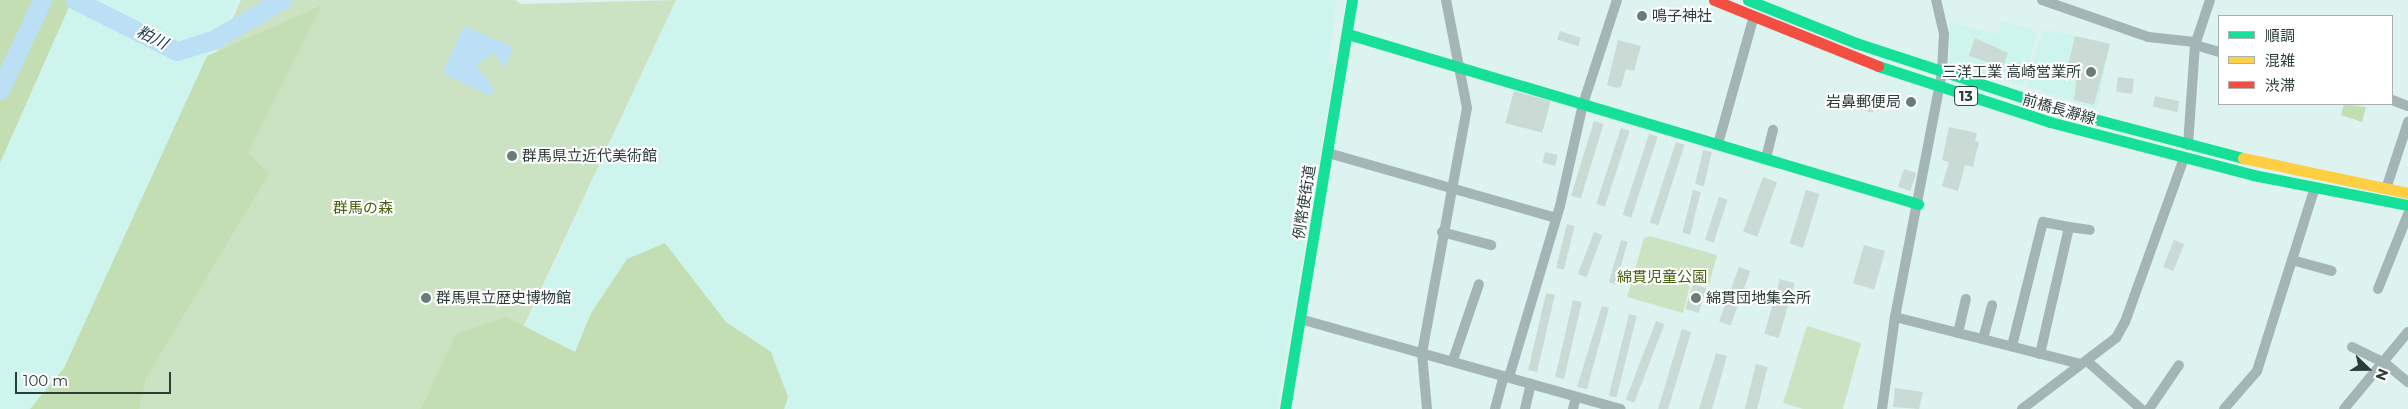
<!DOCTYPE html>
<html>
<head>
<meta charset="utf-8">
<style>
	body { margin:0 }
	#map { position:relative; width:2408px; height:409px; overflow:hidden; background:#ddf3f0; font-family:Montserrat,"Noto Sans JP",sans-serif }
	div>[style] { position:absolute }
	[style*='--x'] { left:calc(var(--x)*1px); top:calc(var(--y)*1px); width:calc(var(--w)*1px); rotate:calc(var(--a)*1deg) }
	.built>* { inset:0; background:#cef4ee }
	.green>* { inset:0; background:#cce3c3 }
	.forest>* { inset:0; background:#c3deb3 }
	.water>* { inset:0; background:#bbdff5 }
	.river>* { height:19px; margin:-9.5px; padding:0 9.5px; transform-origin:9.5px; border-radius:9.5px; background:#bbdff5 }
	.building>* { inset:0; background:#cadad4; transform-origin:0 0 }
	.street>* { height:10px; margin:-5px; padding:0 5px; transform-origin:5px; border-radius:5px; background:#a4b5b6 }
	.fast>* { height:11px; margin:-5.5px; padding:0 5.5px; transform-origin:5.5px; border-radius:5.5px; background:#16e098 }
	.slow>* { height:11px; margin:-5.5px; padding:0 5.5px; transform-origin:5.5px; border-radius:5.5px; background:#ffcf43 }
	.jam>* { height:11px; margin:-5.5px; padding:0 5.5px; transform-origin:5.5px; border-radius:5.5px; background:#f24e42 }
	.dots>* { width:14px; height:14px; translate:-50% -50%; box-sizing:border-box; border:2px solid #fff; border-radius:50% }
	span { translate:-50% -50%; white-space:nowrap; text-align:center; line-height:1.15; -webkit-text-stroke:4px #fff; paint-order:stroke }
	.shield-label span { padding:1px 4px; background:#fff; border:1px solid; border-radius:4px; -webkit-text-stroke-width:0 }
	.shield-label { font-size:14px; color:#2b3c39; font-weight:700 }
	.poi-label { font-size:15px; color:#2b3c39 }
	.left { translate:0 -50%; text-align:left }
	.right { translate:-100% -50%; text-align:right }
	.street-label { font-size:15px; color:#2b3c39 }
	.park-label { font-size:15px; color:#466110 }
	.water-label { font-size:16px; color:#15364c; font-style:italic }
	.legend { position:absolute; left:2218px; top:15px; width:175px; height:90px; box-sizing:border-box; background:#fff; border:1px solid #aab1b0; margin:0; padding:6px 9px; list-style:none; font-size:15px; color:#2b3c39 }
	.legend li { display:flex; align-items:center; gap:10px; height:25px }
	.legend b { width:25px; border:1px solid #aab1b0 }
	.north { position:absolute; left:2343px; top:344px; width:50px; height:50px; -webkit-text-stroke:4px #fff; paint-order:stroke; rotate:112deg; font-size:14px; font-weight:700; line-height:20px; text-align:center; color:#2b3c39 }
	.north::after { content:''; display:block; margin:auto; width:18px; height:22px; background:#2b3c39; clip-path:polygon(50% 0,100% 100%,50% 72%,0 100%) }
	.scale { position:absolute; left:15px; top:372px; width:156px; height:22px; box-sizing:border-box; border:2px solid #2b3c39; border-top:0; padding-left:6px; font-size:15px; line-height:18px; white-space:nowrap; color:#2b3c39; -webkit-text-stroke:4px #fff; paint-order:stroke }
</style>
</head>
<body>
<div id="map">
	<div class="built">
		<div style="clip-path:polygon(0 0,238px 0,51px 409px,0 409px)"></div>
		<div style="clip-path:polygon(676px 0,1337px 0,1328px 62px,1335px 65px,1277px 409px,486px 409px)"></div>
		<div style="clip-path:polygon(2002px 21px,2037px 32px,2023px 86px,1950px 63px,1950px 22px,1997px 35px)"></div>
		<div style="clip-path:polygon(2046px 30px,2110px 43px,2097px 110px,2027px 86px,2042px 32px)"></div>
	</div>
	<div class="green">
		<div style="clip-path:polygon(241px 0,515px 0,521px 4px,676px 0,485px 409px,51px 409px)"></div>
		<div style="clip-path:polygon(1650px 236px,1717px 255px,1709px 285px,1691px 281px,1683px 313px,1627px 297px,1644px 238px)"></div>
		<div style="clip-path:polygon(1807px 326px,1861px 343px,1843px 409px,1803px 409px,1783px 403px)"></div>
	</div>
	<div class="forest">
		<div style="clip-path:polygon(0 0,72px 0,0 163px)"></div>
		<div style="clip-path:polygon(322px 5px,248px 153px,269px 174px,146px 378px,139px 409px,30px 409px,64px 368px,207px 56px)"></div>
		<div style="clip-path:polygon(2344px 104px,2366px 107px,2362px 122px,2341px 115px)"></div>
		<div style="clip-path:polygon(665px 243px,726px 322px,771px 352px,788px 397px,784px 409px,421px 409px,456px 334px,506px 317px,575px 352px,591px 313px,627px 259px)"></div>
	</div>
	<div class="water">
		<div style="clip-path:polygon(464px 26px,513px 47px,505px 68px,494px 53px,476px 65px,494px 89px,490px 96px,442px 73px)"></div>
	</div>
	<div class="river">
		<div style="--x:75;--y:0;--w:114;--a:26.6"></div>
		<div style="--x:177;--y:51;--w:38;--a:-17"></div>
		<div style="--x:213;--y:40;--w:80;--a:-30.1"></div>
		<div style="--x:0;--y:90;--w:99;--a:-65"></div>
	</div>
	<div class="building">
		<div style="left:1560px;top:31px;width:22px;height:9px;rotate:18deg"></div>
		<div style="clip-path:polygon(2075px 36px,2110px 44px,2094px 105px,2074px 100px,2078px 68px,2068px 66px)"></div>
		<div style="clip-path:polygon(1975px 38px,2008px 53px,2003px 67px,1969px 56px)"></div>
		<div style="clip-path:polygon(1618px 40px,1641px 46px,1634px 71px,1626px 69px,1621px 87px,1617px 88px,1607px 85px)"></div>
		<div style="left:2118px;top:77px;width:16px;height:15px;rotate:7deg"></div>
		<div style="left:1514px;top:91px;width:38px;height:33px;rotate:15deg"></div>
		<div style="left:2155px;top:96px;width:25px;height:11px;rotate:12deg"></div>
		<div style="clip-path:polygon(1862px 98px,1873px 102px,1873px 113px,1852px 107px,1854px 99px,1861px 101px)"></div>
		<div style="left:1594px;top:121px;width:10px;height:78px;rotate:17deg"></div>
		<div style="clip-path:polygon(1949px 127px,1977px 133px,1975px 141px,1979px 142px,1973px 167px,1965px 165px,1958px 191px,1942px 186px,1949px 162px,1942px 160px)"></div>
		<div style="left:1621px;top:128px;width:9px;height:80px;rotate:18deg"></div>
		<div style="left:1649px;top:134px;width:9px;height:85px;rotate:18deg"></div>
		<div style="left:1676px;top:142px;width:9px;height:85px;rotate:18deg"></div>
		<div style="left:1703px;top:150px;width:9px;height:35px;rotate:13deg"></div>
		<div style="left:1545px;top:152px;width:13px;height:11px;rotate:13deg"></div>
		<div style="left:1904px;top:169px;width:13px;height:19px;rotate:18deg"></div>
		<div style="left:1763px;top:177px;width:15px;height:58px;rotate:20deg"></div>
		<div style="left:1693px;top:190px;width:8px;height:44px;rotate:14deg"></div>
		<div style="left:1806px;top:190px;width:14px;height:56px;rotate:17deg"></div>
		<div style="left:1719px;top:197px;width:9px;height:45px;rotate:18deg"></div>
		<div style="left:1567px;top:224px;width:8px;height:45px;rotate:14deg"></div>
		<div style="left:1594px;top:232px;width:9px;height:45px;rotate:21deg"></div>
		<div style="left:1621px;top:240px;width:7px;height:44px;rotate:16deg"></div>
		<div style="left:2174px;top:240px;width:11px;height:29px;rotate:22deg"></div>
		<div style="left:1864px;top:245px;width:22px;height:40px;rotate:16deg"></div>
		<div style="left:1739px;top:267px;width:12px;height:58px;rotate:20deg"></div>
		<div style="left:1780px;top:279px;width:15px;height:57px;rotate:16deg"></div>
		<div style="left:1693px;top:284px;width:14px;height:26px;rotate:17deg"></div>
		<div style="left:1546px;top:293px;width:9px;height:79px;rotate:13deg"></div>
		<div style="left:1573px;top:300px;width:9px;height:79px;rotate:13deg"></div>
		<div style="clip-path:polygon(1602px 306px,1609px 308px,1587px 389px,1577px 387px)"></div>
		<div style="left:1629px;top:314px;width:8px;height:84px;rotate:14deg"></div>
		<div style="left:1656px;top:321px;width:9px;height:84px;rotate:21deg"></div>
		<div style="clip-path:polygon(1682px 329px,1691px 332px,1679px 373px,1668px 409px,1658px 409px)"></div>
		<div style="clip-path:polygon(1716px 353px,1727px 356px,1712px 409px,1699px 409px)"></div>
		<div style="left:1756px;top:364px;width:12px;height:47px;rotate:14deg"></div>
		<div style="clip-path:polygon(1895px 388px,1923px 392px,1919px 409px,1893px 407px)"></div>
	</div>
	<div class="street">
		<div style="--x:2042;--y:0;--w:112;--a:19.2"></div>
		<div style="--x:2148;--y:37;--w:47;--a:6.1"></div>
		<div style="--x:2195;--y:45;--w:25;--a:16"></div>
		<div style="--x:2392;--y:100;--w:17;--a:21"></div>
		<div style="--x:1718;--y:144;--w:133;--a:-74.3"></div>
		<div style="--x:2188;--y:145;--w:100;--a:-86"></div>
		<div style="--x:2195;--y:45;--w:47;--a:-71.6"></div>
		<div style="--x:1328;--y:153;--w:237;--a:15.9"></div>
		<div style="--x:1766;--y:158;--w:29;--a:-76"></div>
		<div style="--x:2386;--y:189;--w:71;--a:-71.8"></div>
		<div style="--x:1442;--y:232;--w:51;--a:14.9"></div>
		<div style="--x:2292;--y:260;--w:41;--a:15.4"></div>
		<div style="--x:2378;--y:289;--w:81;--a:-68.2"></div>
		<div style="--x:1895;--y:317;--w:192;--a:14.2"></div>
		<div style="--x:1300;--y:319;--w:333;--a:15.7"></div>
		<div style="--x:1958;--y:333;--w:35;--a:-77"></div>
		<div style="--x:1983;--y:339;--w:35;--a:-75"></div>
		<div style="--x:2012;--y:346;--w:128;--a:-76"></div>
		<div style="--x:2043;--y:222;--w:26;--a:11"></div>
		<div style="--x:2352;--y:347;--w:37;--a:26"></div>
		<div style="--x:2385;--y:363;--w:30;--a:40"></div>
		<div style="--x:2040;--y:354;--w:130;--a:-77.1"></div>
		<div style="--x:2069;--y:227;--w:21;--a:8"></div>
		<div style="--x:1453;--y:360;--w:80;--a:-71.1"></div>
		<div style="--x:2087;--y:361;--w:72;--a:41.6"></div>
		<div style="--x:1509;--y:377;--w:178;--a:-73.4"></div>
		<div style="--x:1560;--y:206;--w:105;--a:-77.3"></div>
		<div style="--x:1583;--y:104;--w:109;--a:-71.9"></div>
		<div style="--x:1427;--y:409;--w:56;--a:-95.1"></div>
		<div style="--x:1422;--y:353;--w:249;--a:-79.6"></div>
		<div style="--x:1467;--y:108;--w:110;--a:-101"></div>
		<div style="--x:1495;--y:409;--w:34;--a:-75"></div>
		<div style="--x:1525;--y:409;--w:26;--a:-77"></div>
		<div style="--x:1573;--y:409;--w:12;--a:-76"></div>
		<div style="--x:1882;--y:409;--w:93;--a:-82"></div>
		<div style="--x:1895;--y:317;--w:249;--a:-79.1"></div>
		<div style="--x:1942;--y:72;--w:38;--a:-87"></div>
		<div style="--x:1944;--y:34;--w:35;--a:-103"></div>
		<div style="--x:2022;--y:409;--w:118;--a:-37.1"></div>
		<div style="--x:2116;--y:338;--w:18;--a:-61"></div>
		<div style="--x:2125;--y:322;--w:174;--a:-70.2"></div>
		<div style="--x:2149;--y:409;--w:53;--a:-55.7"></div>
		<div style="--x:2224;--y:409;--w:50;--a:-49"></div>
		<div style="--x:2257;--y:371;--w:193;--a:-72.5"></div>
		<div style="--x:2344;--y:409;--w:100;--a:-50.3"></div>
	</div>
	<div class="fast">
		<div style="--x:1748;--y:0;--w:116;--a:21.7"></div>
		<div style="--x:1856;--y:43;--w:219;--a:18.1"></div>
		<div style="--x:2064;--y:111;--w:185;--a:14.7"></div>
		<div style="--x:1348;--y:34;--w:595;--a:16.61"></div>
		<div style="--x:1878;--y:66;--w:181;--a:18"></div>
		<div style="--x:2050;--y:122;--w:210;--a:14.6"></div>
		<div style="--x:2253;--y:175;--w:158;--a:11"></div>
		<div style="--x:1285;--y:409;--w:414;--a:-80.7"></div>
	</div>
	<div class="slow">
		<div style="--x:2243;--y:158;--w:169;--a:12"></div>
	</div>
	<div class="jam">
		<div style="--x:1714;--y:0;--w:177;--a:21.9"></div>
	</div>
	<div class="dots">
		<div style="left:1642px;top:16px;background:#697c79"></div>
		<div style="left:2091px;top:72px;background:#697c79"></div>
		<div style="left:1911px;top:102px;background:#697c79"></div>
		<div style="left:512px;top:156px;background:#697c79"></div>
		<div style="left:426px;top:298px;background:#697c79"></div>
		<div style="left:1696px;top:298px;background:#697c79"></div>
	</div>
	<div class="shield-label">
		<span style="left:1966px;top:96px">13</span>
	</div>
	<div class="poi-label">
		<span class="left" style="left:1652px;top:16px">鳴子神社</span>
		<span class="right" style="left:2081px;top:72px">三洋工業 高崎営業所</span>
		<span class="right" style="left:1901px;top:102px">岩鼻郵便局</span>
		<span class="left" style="left:522px;top:156px">群馬県立近代美術館</span>
		<span class="left" style="left:436px;top:298px">群馬県立歴史博物館</span>
		<span class="left" style="left:1706px;top:298px">綿貫団地集会所</span>
	</div>
	<div class="street-label">
		<span style="left:2059px;top:109px;rotate:16deg">前橋長瀞線</span>
		<span style="left:1304px;top:202px;rotate:-81deg">例幣使街道</span>
	</div>
	<div class="park-label">
		<span style="left:363px;top:208px">群馬の森</span>
		<span style="left:1662px;top:277px">綿貫児童公園</span>
	</div>
	<div class="water-label">
		<span style="left:152px;top:38px;rotate:27deg">粕川</span>
	</div>
	<ul class="legend">
	<li><b style="height:6px;background:#16e098"></b>順調</li>
	<li><b style="height:6px;background:#ffcf43"></b>混雑</li>
	<li><b style="height:6px;background:#f24e42"></b>渋滞</li>
	</ul>
	<div class="north">N</div>
	<div class="scale">100 m</div>
</div>
</body>
</html>
